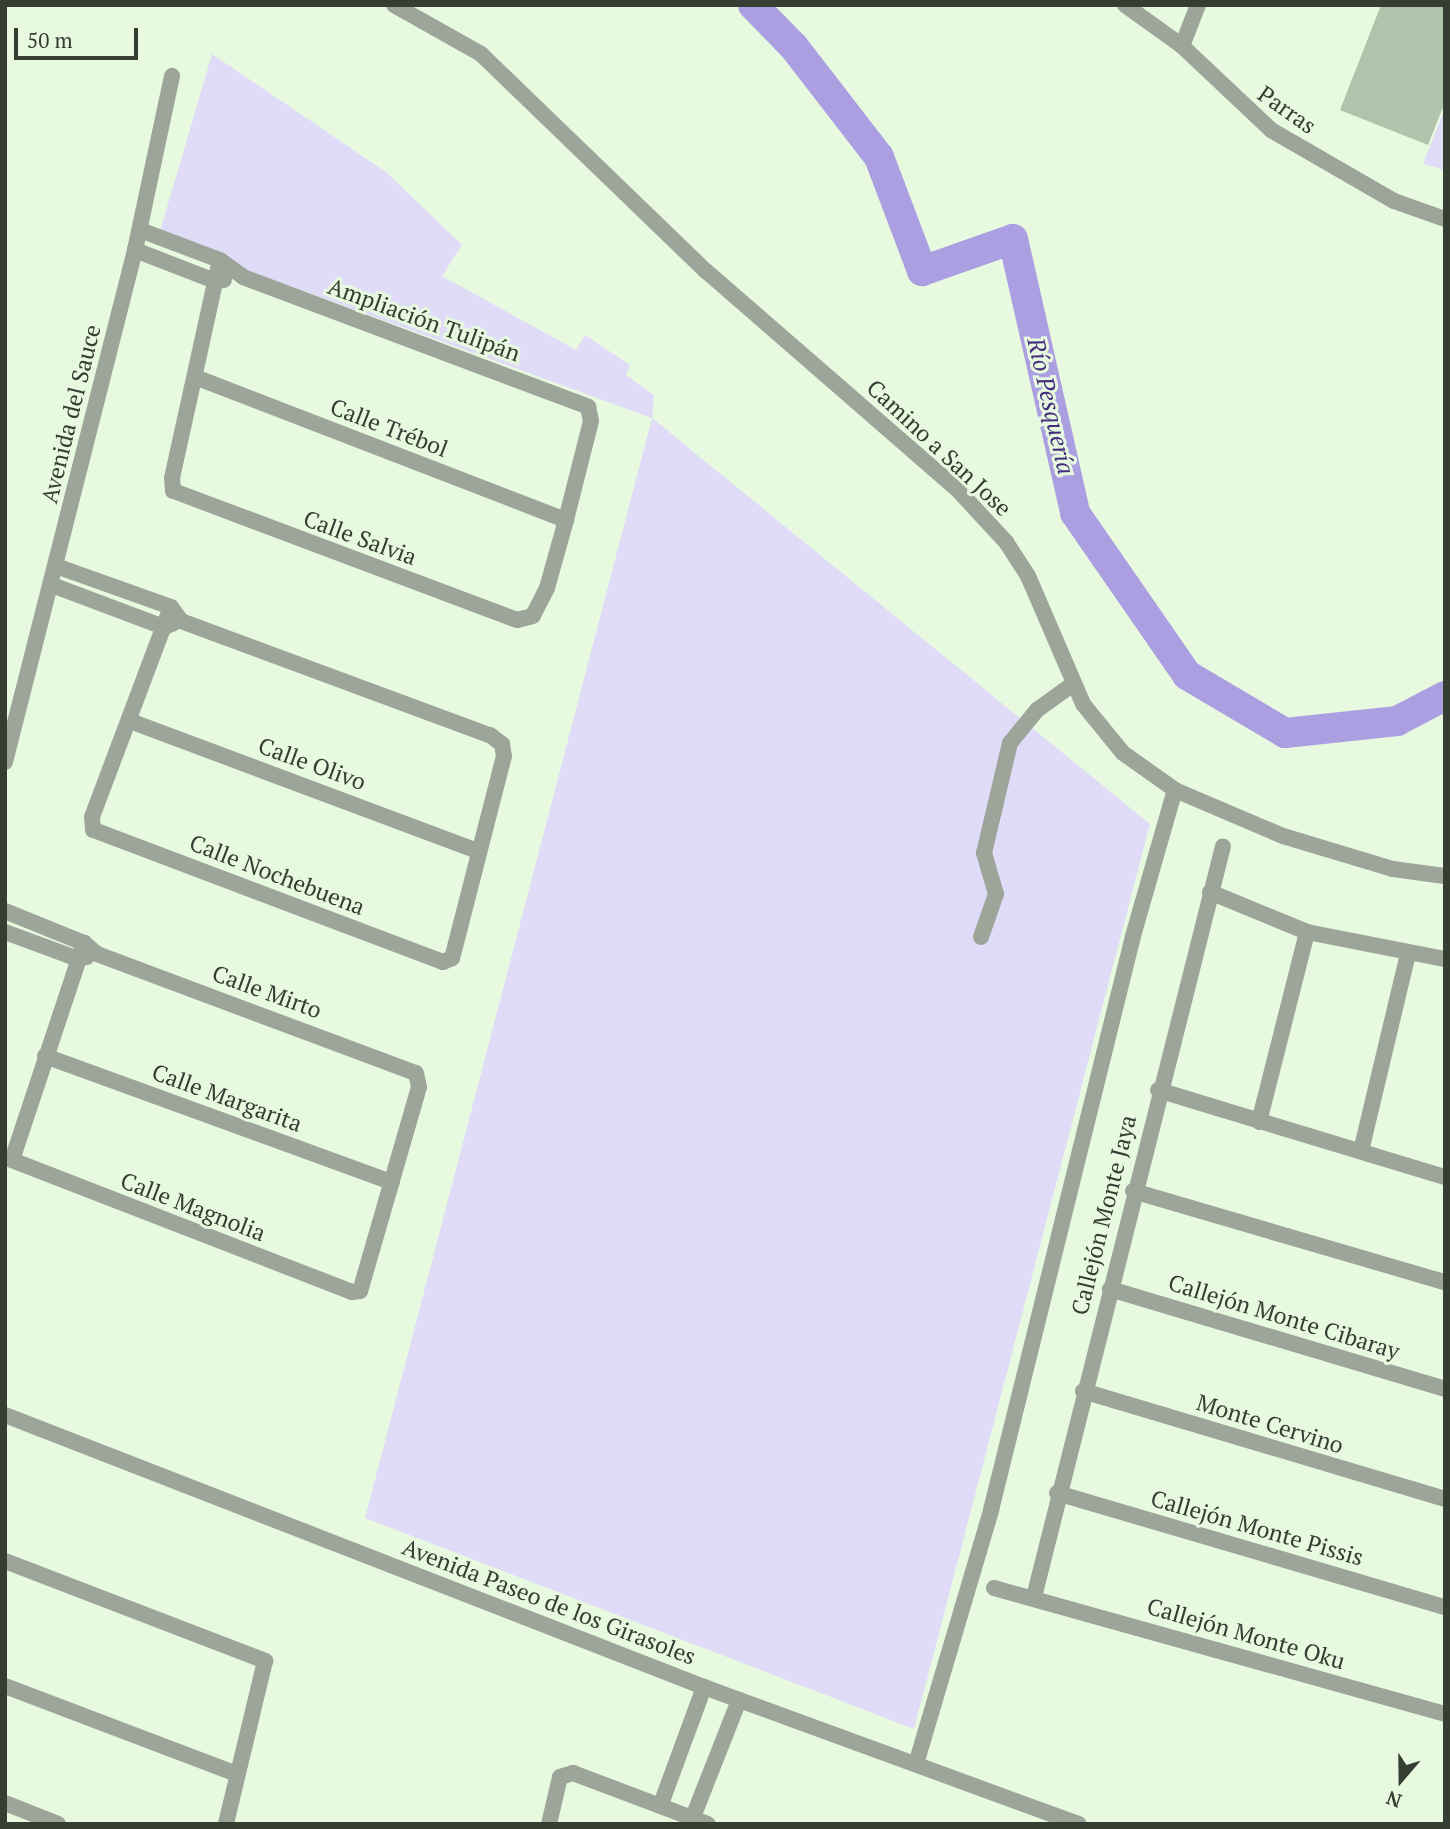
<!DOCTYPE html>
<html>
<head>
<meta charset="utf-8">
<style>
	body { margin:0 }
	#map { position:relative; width:1450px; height:1829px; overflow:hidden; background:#e7fae0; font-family:"PT Serif",serif }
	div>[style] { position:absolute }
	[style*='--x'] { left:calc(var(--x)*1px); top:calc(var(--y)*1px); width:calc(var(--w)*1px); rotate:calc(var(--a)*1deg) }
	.green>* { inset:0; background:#e0dcf8 }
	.river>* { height:30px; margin:-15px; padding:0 15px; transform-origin:15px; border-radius:15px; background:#ab9fe1 }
	.building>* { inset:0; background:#b1c3aa }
	.minor>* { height:16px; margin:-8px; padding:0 8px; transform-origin:8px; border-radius:8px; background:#9da59a }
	span { translate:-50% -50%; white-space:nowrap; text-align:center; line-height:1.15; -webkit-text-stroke:6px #e7fae0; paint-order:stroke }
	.street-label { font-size:23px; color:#363d33 }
	.water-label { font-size:24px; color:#442e7b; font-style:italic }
	.frame { position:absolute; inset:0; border:7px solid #363d33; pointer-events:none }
	.north { position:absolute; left:1366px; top:1745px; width:70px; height:70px; -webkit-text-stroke:5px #e7fae0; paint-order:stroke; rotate:200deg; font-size:19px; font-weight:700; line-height:28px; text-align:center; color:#363d33 }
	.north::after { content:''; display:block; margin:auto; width:24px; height:32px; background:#363d33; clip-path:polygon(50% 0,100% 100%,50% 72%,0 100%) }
	.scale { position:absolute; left:14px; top:28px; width:124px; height:32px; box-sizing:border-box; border:4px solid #363d33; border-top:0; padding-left:9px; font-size:21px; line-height:24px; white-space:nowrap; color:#363d33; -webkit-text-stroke:5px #e7fae0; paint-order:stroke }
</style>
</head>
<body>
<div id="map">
	<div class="green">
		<div style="clip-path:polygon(212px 54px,386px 172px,462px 245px,442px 276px,576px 350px,585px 335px,630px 365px,626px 375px,654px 395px,652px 418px,1150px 824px,914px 1729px,365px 1518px,652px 418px,158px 238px)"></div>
		<div style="clip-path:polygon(1445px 108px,1445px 170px,1423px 164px)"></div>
	</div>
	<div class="river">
		<div style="--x:753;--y:5;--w:59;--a:45.7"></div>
		<div style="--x:794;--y:47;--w:139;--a:52.3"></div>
		<div style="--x:879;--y:157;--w:122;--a:69.3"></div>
		<div style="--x:922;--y:271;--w:96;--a:-19.4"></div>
		<div style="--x:1013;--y:239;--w:281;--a:77.2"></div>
		<div style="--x:1075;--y:513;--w:197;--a:55.3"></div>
		<div style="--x:1187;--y:675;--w:114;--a:30.6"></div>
		<div style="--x:1285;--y:733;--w:113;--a:-6.1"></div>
		<div style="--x:1397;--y:721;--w:54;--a:-27.5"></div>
	</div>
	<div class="building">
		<div style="clip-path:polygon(1381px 5px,1445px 5px,1445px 102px,1428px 145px,1340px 110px)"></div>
	</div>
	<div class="minor">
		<div style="--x:394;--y:5;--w:100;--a:29.4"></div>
		<div style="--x:481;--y:54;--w:313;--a:44"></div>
		<div style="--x:706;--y:271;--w:331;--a:41"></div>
		<div style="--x:956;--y:488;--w:74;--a:47.2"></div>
		<div style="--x:1006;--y:542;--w:40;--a:57.1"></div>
		<div style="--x:1028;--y:576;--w:139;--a:66.7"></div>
		<div style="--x:1083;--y:704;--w:63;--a:50.8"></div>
		<div style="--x:1123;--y:753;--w:64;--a:35.4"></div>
		<div style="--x:1175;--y:790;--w:117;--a:23.1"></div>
		<div style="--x:1283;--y:836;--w:115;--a:16.7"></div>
		<div style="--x:1393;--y:869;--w:52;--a:7.7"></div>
		<div style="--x:1125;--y:5;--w:70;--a:35.7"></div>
		<div style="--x:1182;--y:46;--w:122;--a:43.3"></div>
		<div style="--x:1271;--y:130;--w:142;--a:30"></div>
		<div style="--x:1394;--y:201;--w:54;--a:19.4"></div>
		<div style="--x:1182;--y:46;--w:44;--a:-68.7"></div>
		<div style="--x:140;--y:230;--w:85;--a:20.6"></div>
		<div style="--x:220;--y:260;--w:29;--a:36"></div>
		<div style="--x:243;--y:277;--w:369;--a:20.6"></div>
		<div style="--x:588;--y:407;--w:14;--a:78"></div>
		<div style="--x:591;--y:421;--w:102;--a:104.2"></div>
		<div style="--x:566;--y:520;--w:71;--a:105.6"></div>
		<div style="--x:547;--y:588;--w:31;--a:117"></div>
		<div style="--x:533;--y:616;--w:16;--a:166"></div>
		<div style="--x:517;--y:620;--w:367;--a:-159.4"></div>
		<div style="--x:173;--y:491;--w:13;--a:-94"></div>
		<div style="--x:172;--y:478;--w:223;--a:-77.6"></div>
		<div style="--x:135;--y:250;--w:86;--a:21.2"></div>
		<div style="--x:215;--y:281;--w:9;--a:-6"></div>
		<div style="--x:195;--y:377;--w:398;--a:21.1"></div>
		<div style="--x:56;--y:566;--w:122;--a:19.6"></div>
		<div style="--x:171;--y:607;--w:17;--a:54"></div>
		<div style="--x:181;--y:621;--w:329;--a:20.3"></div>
		<div style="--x:490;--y:735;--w:15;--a:37"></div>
		<div style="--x:502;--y:744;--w:12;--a:81"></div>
		<div style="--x:504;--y:756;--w:209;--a:104.4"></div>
		<div style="--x:452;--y:958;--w:10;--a:156"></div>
		<div style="--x:443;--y:962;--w:374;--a:-159.3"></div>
		<div style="--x:93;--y:830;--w:13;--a:-94"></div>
		<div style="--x:92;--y:817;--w:224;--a:-69.4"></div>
		<div style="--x:52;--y:585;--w:120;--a:20.6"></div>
		<div style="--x:164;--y:627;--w:9;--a:-21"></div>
		<div style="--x:130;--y:721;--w:371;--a:20.5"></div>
		<div style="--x:5;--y:762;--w:528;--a:-75.75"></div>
		<div style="--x:135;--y:250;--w:178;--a:-78"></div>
		<div style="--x:1210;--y:892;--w:105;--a:22.4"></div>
		<div style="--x:1307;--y:932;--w:141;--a:11.1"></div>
		<div style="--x:5;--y:911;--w:85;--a:22.1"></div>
		<div style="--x:84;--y:943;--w:17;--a:40"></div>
		<div style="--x:97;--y:954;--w:340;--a:20.5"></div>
		<div style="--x:416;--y:1073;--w:14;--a:78"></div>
		<div style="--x:419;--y:1087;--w:212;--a:106.1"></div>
		<div style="--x:360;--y:1291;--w:8;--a:173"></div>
		<div style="--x:352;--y:1292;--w:365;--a:-158.8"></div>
		<div style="--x:12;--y:1160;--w:229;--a:-71.6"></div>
		<div style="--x:5;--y:932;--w:78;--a:20.3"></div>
		<div style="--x:78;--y:959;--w:9;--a:-13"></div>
		<div style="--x:981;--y:937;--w:46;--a:-70.8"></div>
		<div style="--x:996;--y:894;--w:43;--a:-106.3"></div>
		<div style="--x:984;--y:853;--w:113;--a:-76.7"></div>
		<div style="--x:1010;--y:743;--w:43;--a:-50.7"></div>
		<div style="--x:1037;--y:710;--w:44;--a:-35.8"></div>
		<div style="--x:45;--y:1056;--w:369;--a:20"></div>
		<div style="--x:1158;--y:1090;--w:300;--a:16.9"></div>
		<div style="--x:1259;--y:1122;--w:196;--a:-75.8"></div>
		<div style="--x:1361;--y:1151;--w:204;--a:-76.6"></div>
		<div style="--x:1133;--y:1191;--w:325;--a:16.3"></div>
		<div style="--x:1110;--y:1289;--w:350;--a:16.6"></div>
		<div style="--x:1083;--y:1391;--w:378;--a:16.6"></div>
		<div style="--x:5;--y:1415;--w:750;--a:21.26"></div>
		<div style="--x:704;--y:1687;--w:399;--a:20.1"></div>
		<div style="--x:1057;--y:1493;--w:404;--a:16.4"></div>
		<div style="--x:5;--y:1561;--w:279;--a:21"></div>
		<div style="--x:265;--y:1661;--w:168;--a:103.5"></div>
		<div style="--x:994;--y:1588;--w:468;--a:15.6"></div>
		<div style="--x:1034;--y:1597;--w:774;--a:-75.87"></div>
		<div style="--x:5;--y:1686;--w:248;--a:20.8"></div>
		<div style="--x:916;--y:1764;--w:265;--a:-73.5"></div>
		<div style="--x:991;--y:1510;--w:591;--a:-76.1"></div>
		<div style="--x:1133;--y:936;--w:152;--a:-74"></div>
		<div style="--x:5;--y:1803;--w:57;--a:21.6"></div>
		<div style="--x:661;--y:1804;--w:125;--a:-69.8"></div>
		<div style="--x:693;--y:1817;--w:126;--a:-68.5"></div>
		<div style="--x:549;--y:1824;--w:48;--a:-76.8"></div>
		<div style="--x:560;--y:1777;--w:14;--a:-17"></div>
		<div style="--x:573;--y:1773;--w:144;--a:20.7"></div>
	</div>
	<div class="street-label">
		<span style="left:1287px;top:110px;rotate:35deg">Parras</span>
		<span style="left:424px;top:320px;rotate:20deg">Ampliación Tulipán</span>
		<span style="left:71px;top:414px;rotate:-76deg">Avenida del Sauce</span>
		<span style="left:389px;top:428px;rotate:21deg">Calle Trébol</span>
		<span style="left:939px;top:448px;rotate:43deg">Camino a San Jose</span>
		<span style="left:360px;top:538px;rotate:20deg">Calle Salvia</span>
		<span style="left:312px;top:764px;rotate:20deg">Calle Olivo</span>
		<span style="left:277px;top:875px;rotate:21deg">Calle Nochebuena</span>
		<span style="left:267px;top:992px;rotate:20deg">Calle Mirto</span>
		<span style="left:227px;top:1098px;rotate:20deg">Calle Margarita</span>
		<span style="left:193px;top:1207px;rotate:21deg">Calle Magnolia</span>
		<span style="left:1104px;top:1215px;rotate:-76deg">Callejón Monte Jaya</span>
		<span style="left:1284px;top:1317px;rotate:17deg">Callejón Monte Cibaray</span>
		<span style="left:1270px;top:1424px;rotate:17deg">Monte Cervino</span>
		<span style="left:1257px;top:1528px;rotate:16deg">Callejón Monte Pissis</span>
		<span style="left:549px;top:1602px;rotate:21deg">Avenida Paseo de los Girasoles</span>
		<span style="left:1246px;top:1634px;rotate:16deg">Callejón Monte Oku</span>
	</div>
	<div class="water-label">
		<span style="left:1051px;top:406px;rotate:77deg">Río Pesquería</span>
	</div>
	<div class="frame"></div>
	<div class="north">N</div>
	<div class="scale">50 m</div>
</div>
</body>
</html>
